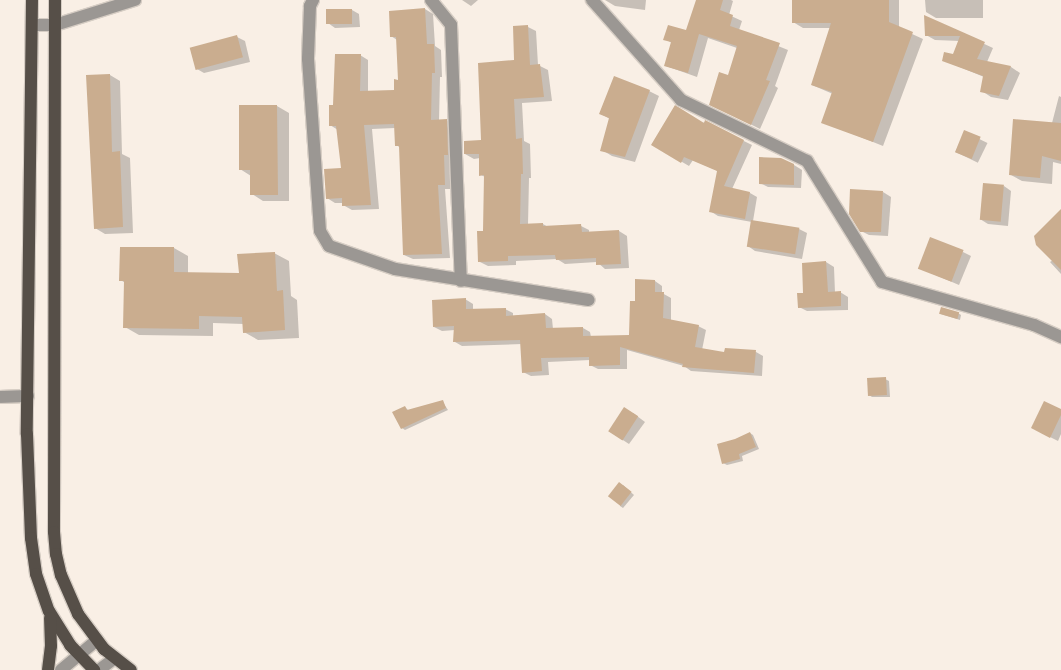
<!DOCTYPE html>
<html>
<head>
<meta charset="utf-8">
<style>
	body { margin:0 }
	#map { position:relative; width:1061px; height:670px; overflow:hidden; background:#f9efe5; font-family:"Space Grotesk",sans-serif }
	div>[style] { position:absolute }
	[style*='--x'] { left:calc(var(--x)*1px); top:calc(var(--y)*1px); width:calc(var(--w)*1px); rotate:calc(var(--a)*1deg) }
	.shadow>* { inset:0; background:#0003; transform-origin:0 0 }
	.building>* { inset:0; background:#caad8f; transform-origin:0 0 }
	.roads { filter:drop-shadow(1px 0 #d6cdc4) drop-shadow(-1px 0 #d6cdc4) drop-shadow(0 1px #d6cdc4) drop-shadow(0 -1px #d6cdc4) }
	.minor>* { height:12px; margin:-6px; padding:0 6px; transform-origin:6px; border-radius:6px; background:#9b9793 }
	.major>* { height:12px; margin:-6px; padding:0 6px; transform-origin:6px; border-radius:6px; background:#564f48 }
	span { translate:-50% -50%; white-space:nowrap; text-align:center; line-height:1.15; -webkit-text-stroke:5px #fff; paint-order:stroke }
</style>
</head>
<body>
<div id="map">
	<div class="shadow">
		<div style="clip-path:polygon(462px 0,478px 0,471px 6px)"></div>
		<div style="clip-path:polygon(605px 0,646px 0,645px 10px,615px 6px)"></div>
		<div style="clip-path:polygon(697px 0,731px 0,733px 1px,729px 15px,742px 21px,739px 30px,788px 50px,775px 86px,778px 88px,760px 129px,720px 109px,737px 48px,708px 38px,697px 77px,666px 66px,672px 43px,665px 39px,687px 31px)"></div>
		<div style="clip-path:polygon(793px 0,899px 0,899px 28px,923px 39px,883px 146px,823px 122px,833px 94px,812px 85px,830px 28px,803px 28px,793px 22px)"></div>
		<div style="clip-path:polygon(925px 0,983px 0,983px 18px,936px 18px,926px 12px)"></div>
		<div style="clip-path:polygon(425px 9px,433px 14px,435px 46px,441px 50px,442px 77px,440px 77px,439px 121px,446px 120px,454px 125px,453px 189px,445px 189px,450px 258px,413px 259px,404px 255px,401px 148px,396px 145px,395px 128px,372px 129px,379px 209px,352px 210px,343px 205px,343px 203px,335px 203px,327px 198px,343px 169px,338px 130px,330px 125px,334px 106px,360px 55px,368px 60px,368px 92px,396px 91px,399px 81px,397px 40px,391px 36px)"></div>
		<div style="clip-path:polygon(352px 10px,359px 14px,360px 27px,335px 28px,328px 23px)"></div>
		<div style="clip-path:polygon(926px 17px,993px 48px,987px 62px,1011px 67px,1020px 73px,1008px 100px,991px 97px,982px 91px,984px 77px,943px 60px,953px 55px,960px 41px,935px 40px,926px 35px)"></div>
		<div style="clip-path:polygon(528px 27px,536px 31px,538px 65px,548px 70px,552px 101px,522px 103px,524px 141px,530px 144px,531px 178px,529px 178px,528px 225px,543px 224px,548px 227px,581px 226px,589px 230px,589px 233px,619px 231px,627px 236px,629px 268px,605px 269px,597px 262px,565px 264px,557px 259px,516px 261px,516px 265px,488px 266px,480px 262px,484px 232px,485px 177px,481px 175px,480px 158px,474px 159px,465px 154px,482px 141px,516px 62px)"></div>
		<div style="clip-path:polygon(237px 37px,245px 41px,250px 62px,204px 73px,197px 69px)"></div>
		<div style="clip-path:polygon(110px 75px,120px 81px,122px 154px,130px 158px,133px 233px,105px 234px,95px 228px)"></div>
		<div style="clip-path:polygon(649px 91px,659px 96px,635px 162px,612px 156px,602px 150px,610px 119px,601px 114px)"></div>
		<div style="clip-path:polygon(1059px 96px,1061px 97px,1061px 164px,1053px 162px,1052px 184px,1022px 181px,1011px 175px,1052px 123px)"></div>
		<div style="clip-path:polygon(277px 106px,289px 113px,289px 201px,263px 201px,252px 194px,251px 176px,240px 169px)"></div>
		<div style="clip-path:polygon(705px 122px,752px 145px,732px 189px,750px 193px,757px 197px,753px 221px,799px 229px,807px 233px,802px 259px,755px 251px,748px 246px,752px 222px,718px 216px,710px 211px,718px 171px,693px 160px,689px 166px,653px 145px)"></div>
		<div style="left:965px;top:132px;width:25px;height:22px;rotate:26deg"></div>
		<div style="clip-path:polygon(794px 165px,802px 170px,801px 188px,768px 187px,760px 183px)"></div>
		<div style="clip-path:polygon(1004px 186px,1011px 191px,1008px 226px,988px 224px,980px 219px)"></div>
		<div style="clip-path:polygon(883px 192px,891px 197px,888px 236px,869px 235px,861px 231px)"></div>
		<div style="clip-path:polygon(1061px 211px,1061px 274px,1050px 262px,1053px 260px)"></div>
		<div style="clip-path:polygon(121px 248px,174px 248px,188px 256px,188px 273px,240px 274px,274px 253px,289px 261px,291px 296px,297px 300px,299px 338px,258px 340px,244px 332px,244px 324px,213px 323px,213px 336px,139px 335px,125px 327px,125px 283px,121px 280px)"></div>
		<div style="clip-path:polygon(963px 252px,971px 256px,959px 285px,919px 268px)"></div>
		<div style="clip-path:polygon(826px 262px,834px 267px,835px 293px,840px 292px,848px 297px,848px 310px,807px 311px,799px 307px,805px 294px,803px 264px)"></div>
		<div style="clip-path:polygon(655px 281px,662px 286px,662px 293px,671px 298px,671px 321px,698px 326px,706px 330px,702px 350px,726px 353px,726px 349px,756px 352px,763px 356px,762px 376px,691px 371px,684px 366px,627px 350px,627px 369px,598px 369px,590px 365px,590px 360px,548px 362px,549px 375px,531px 376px,523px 372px,522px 344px,462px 346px,455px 342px,455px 330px,442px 331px,434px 327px,465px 299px,473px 304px,473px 310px,505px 309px,513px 313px,513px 316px,545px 314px,552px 319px,553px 329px,583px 328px,590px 332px,591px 337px,631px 337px,636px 302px)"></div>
		<div style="clip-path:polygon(958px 313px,961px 315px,960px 320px,941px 314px)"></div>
		<div style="clip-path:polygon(885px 379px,889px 381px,890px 397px,872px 397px,869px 395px)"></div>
		<div style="clip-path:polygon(442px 401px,448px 410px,405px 430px,402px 428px,405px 407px,409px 411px)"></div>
		<div style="clip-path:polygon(1061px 410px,1061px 434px,1058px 441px,1040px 432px)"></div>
		<div style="clip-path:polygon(633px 413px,645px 422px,629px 444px,609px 431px)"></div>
		<div style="clip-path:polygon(750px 433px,753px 435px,759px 449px,742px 456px,743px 461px,727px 465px,723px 463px,735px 441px)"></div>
		<div style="clip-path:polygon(623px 485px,634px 495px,623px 508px,620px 506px)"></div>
	</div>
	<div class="building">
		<div style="clip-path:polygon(696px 0,723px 0,720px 10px,733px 15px,730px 26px,780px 43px,766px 80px,770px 81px,751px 125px,709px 105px,719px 72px,728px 75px,737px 46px,699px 34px,688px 73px,664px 66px,671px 42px,663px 40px,668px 25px,686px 30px)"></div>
		<div style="clip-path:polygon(792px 0,889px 0,889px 22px,913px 32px,873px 142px,821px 123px,832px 92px,811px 85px,831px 23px,792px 23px)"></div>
		<div style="clip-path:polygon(425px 8px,427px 44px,434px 44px,435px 73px,432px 73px,431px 120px,447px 119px,448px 155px,444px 155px,445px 185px,438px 185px,442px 254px,403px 255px,399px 146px,395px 146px,394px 124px,364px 125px,371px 205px,342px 206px,342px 198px,326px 199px,324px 169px,341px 168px,336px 126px,329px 126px,329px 105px,333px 105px,335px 54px,361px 54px,360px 91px,394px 90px,394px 79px,398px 80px,396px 37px,390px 37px,389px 11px)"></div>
		<div style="left:326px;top:9px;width:26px;height:15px"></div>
		<div style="clip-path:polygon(924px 15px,985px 42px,977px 59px,1011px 66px,999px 96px,980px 92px,983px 76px,942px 61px,944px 52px,953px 54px,960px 36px,925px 36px)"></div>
		<div style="clip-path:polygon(528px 25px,530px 65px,540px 64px,544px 97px,514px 99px,516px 139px,522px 138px,523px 174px,521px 174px,520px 224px,543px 223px,543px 226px,581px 224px,582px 232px,619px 230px,621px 264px,596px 265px,596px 258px,556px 260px,555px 255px,508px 256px,508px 261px,478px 262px,477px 231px,483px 231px,484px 175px,479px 176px,479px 154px,464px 154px,464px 141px,481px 140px,478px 63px,514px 60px,513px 26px)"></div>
		<div style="left:237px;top:35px;width:23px;height:49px;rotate:75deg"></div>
		<div style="clip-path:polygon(110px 74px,112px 152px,120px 151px,123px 227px,94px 229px,86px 75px)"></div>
		<div style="clip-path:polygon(614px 76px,650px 90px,625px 157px,600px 151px,609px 118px,599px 114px)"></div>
		<div style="clip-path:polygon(239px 105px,277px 105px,278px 195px,250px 195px,250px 170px,239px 170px)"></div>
		<div style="clip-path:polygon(675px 105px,704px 123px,705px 120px,744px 140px,724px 186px,750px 192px,745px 219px,709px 212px,717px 171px,684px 157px,681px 163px,651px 145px)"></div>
		<div style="clip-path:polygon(1013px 119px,1061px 123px,1061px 161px,1042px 156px,1040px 178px,1009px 175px)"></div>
		<div style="left:964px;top:130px;width:18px;height:24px;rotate:22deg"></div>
		<div style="clip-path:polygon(759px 157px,781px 158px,794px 164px,794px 185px,759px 184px)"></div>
		<div style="left:983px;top:183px;width:21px;height:37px;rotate:5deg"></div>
		<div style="clip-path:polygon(850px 189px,883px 191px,881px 232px,860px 232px,849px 214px)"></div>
		<div style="clip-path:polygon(1061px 209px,1061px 270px,1036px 245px,1034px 236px)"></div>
		<div style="left:751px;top:220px;width:49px;height:27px;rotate:9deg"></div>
		<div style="left:930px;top:237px;width:36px;height:34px;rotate:21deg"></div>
		<div style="clip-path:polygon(120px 247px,174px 247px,174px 272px,239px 273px,237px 254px,275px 252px,277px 291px,283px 290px,285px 330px,243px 333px,242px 317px,199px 316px,199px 329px,123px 328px,124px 281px,119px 281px)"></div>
		<div style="clip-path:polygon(826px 261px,828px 292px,841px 291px,841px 306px,798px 308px,797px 293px,803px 293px,802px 263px)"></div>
		<div style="clip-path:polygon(635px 279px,655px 280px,655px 292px,664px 292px,663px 318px,699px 325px,695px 347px,724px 352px,725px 348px,756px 350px,754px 373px,682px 367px,683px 364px,620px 347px,620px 365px,589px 366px,589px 357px,541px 358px,542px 371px,522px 373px,520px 340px,453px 342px,454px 326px,433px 327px,432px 300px,466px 298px,466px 309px,506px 308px,506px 316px,545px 313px,546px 328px,583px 327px,583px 336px,629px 335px,630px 301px,635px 301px)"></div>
		<div style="left:941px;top:307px;width:19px;height:7px;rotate:16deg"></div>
		<div style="left:886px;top:377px;width:18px;height:19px;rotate:87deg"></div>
		<div style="clip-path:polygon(443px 400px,446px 408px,401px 429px,392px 412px,405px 406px,407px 410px)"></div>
		<div style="clip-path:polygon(1044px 401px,1061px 409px,1061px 415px,1050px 438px,1031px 428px)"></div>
		<div style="left:624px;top:407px;width:17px;height:29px;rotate:33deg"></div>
		<div style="clip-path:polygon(750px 432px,756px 447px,739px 454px,740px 459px,722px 464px,717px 444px,735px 439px)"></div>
		<div style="left:619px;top:482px;width:16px;height:18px;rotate:38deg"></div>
	</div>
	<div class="roads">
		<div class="minor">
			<div style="--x:313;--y:0;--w:7;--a:117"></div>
			<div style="--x:310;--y:6;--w:53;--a:92.2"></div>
			<div style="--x:308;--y:59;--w:172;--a:86"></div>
			<div style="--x:320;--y:231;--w:17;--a:59"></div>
			<div style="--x:329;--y:246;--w:70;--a:19.2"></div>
			<div style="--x:395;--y:269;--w:196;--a:9.1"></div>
			<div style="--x:431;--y:0;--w:32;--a:51"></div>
			<div style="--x:451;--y:25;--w:256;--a:87.8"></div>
			<div style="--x:592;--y:0;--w:134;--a:48.3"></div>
			<div style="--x:681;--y:100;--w:140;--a:25.8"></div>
			<div style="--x:807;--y:161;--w:142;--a:58.2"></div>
			<div style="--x:882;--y:282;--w:158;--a:15.8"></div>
			<div style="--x:1034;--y:325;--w:30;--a:24"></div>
			<div style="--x:32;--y:25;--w:23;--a:0"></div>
			<div style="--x:55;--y:25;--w:84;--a:-17.4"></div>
			<div style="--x:0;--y:397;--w:28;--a:-2"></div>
			<div style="--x:61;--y:670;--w:47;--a:-39.8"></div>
			<div style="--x:99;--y:670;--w:20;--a:-37"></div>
		</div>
		<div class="major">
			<div style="--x:32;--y:0;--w:434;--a:90.7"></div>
			<div style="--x:27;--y:434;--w:104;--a:87.8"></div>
			<div style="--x:31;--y:538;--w:36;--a:82"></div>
			<div style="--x:36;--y:574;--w:39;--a:71"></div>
			<div style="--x:49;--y:611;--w:40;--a:58"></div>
			<div style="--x:70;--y:645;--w:35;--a:46"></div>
			<div style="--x:55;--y:0;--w:532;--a:90.11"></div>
			<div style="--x:54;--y:532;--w:22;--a:85"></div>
			<div style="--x:56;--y:554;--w:22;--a:77"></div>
			<div style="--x:61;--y:575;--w:43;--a:66.4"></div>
			<div style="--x:78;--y:614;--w:44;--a:53.4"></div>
			<div style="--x:104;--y:649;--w:34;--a:38"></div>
			<div style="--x:48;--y:670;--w:24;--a:-83"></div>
			<div style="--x:51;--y:646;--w:28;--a:-92"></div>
		</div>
	</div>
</div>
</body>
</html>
